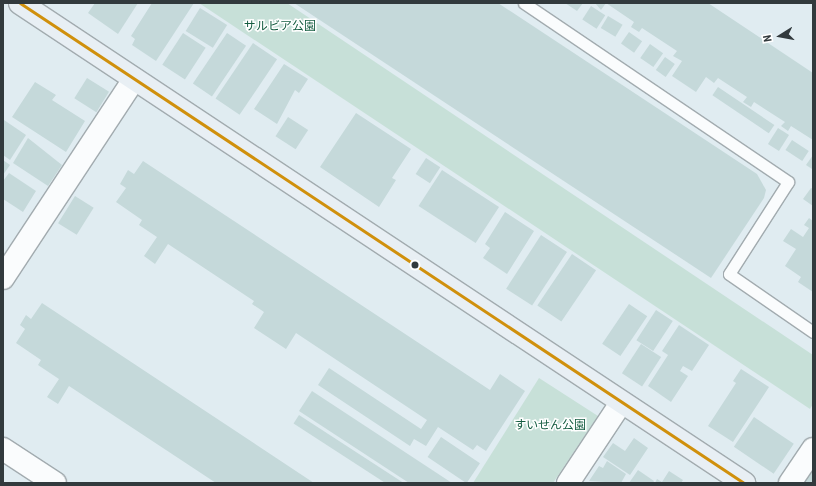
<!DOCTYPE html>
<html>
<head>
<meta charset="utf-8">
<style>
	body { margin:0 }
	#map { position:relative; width:816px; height:486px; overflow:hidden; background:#e0ecf1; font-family:"Roboto Condensed","Noto Sans JP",sans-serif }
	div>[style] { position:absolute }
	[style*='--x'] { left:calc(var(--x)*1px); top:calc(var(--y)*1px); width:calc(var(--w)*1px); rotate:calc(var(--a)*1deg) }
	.green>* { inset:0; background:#c7e0d8 }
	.building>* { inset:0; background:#c5d9da; transform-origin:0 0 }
	.roads { filter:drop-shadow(1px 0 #a2abaf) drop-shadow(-1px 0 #a2abaf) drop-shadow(0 1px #a2abaf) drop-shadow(0 -1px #a2abaf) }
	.lane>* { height:11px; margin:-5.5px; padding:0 5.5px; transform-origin:5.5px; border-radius:5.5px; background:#fafcfd }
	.street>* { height:22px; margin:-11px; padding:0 11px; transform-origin:11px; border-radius:11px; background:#fafcfd }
	.secondary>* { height:22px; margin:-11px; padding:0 11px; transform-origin:11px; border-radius:11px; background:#e8eff4 }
	.bus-1>* { height:3px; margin:-1.5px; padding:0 1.5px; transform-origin:1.5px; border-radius:1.5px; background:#d0900c }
	.dots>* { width:11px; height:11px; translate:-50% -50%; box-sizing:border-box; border:2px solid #fff; border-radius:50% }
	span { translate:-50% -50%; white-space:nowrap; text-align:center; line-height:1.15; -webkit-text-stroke:3px #fff; paint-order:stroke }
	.park-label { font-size:12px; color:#145c40 }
	.frame { position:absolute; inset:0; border:4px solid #323a3d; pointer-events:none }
	.north { position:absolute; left:760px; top:16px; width:40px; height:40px; -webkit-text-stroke:3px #fff; paint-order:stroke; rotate:259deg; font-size:11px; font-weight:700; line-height:16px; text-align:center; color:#323a3d }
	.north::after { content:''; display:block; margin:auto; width:14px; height:18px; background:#323a3d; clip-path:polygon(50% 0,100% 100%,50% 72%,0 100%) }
</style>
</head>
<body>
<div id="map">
	<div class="green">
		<div style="clip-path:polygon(199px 3px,287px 3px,813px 355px,813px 404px,810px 409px)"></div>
		<div style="clip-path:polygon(539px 378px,598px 416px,553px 483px,473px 483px)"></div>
	</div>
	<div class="building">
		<div style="clip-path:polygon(95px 3px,138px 3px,118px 34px,88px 13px)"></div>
		<div style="clip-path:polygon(152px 3px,194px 3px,156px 61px,132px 45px,135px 39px,131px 36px)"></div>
		<div style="clip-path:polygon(294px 3px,498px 3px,757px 174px,766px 190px,764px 198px,711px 278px)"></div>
		<div style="clip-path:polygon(565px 3px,583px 3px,577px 11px)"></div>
		<div style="clip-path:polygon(595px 3px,708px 3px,813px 73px,813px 140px,791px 126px,788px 131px,781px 126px,785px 122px,754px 102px,751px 107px,743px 102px,747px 97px,718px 78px,714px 83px,706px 77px,696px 92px,672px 76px,682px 61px,673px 56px,677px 51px,642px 28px,639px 32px,631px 27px,634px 22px,606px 3px,601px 10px)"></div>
		<div style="left:591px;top:6px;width:17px;height:16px;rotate:33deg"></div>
		<div style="left:200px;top:8px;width:32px;height:27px;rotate:32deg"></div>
		<div style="left:608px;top:16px;width:17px;height:14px;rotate:31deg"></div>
		<div style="left:629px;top:32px;width:16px;height:14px;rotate:35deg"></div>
		<div style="left:183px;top:33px;width:27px;height:38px;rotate:33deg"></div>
		<div style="left:227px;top:33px;width:23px;height:61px;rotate:34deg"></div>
		<div style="left:253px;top:43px;width:29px;height:67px;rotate:34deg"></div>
		<div style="left:650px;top:44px;width:16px;height:17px;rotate:35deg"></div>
		<div style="left:665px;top:57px;width:12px;height:16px;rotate:35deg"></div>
		<div style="clip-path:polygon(284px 64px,308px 79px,299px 93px,295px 90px,277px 124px,254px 109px)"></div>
		<div style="left:87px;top:78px;width:26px;height:24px;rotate:32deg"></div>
		<div style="clip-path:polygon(35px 82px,56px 95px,52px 100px,85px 121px,66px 152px,12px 117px)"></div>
		<div style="left:718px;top:87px;width:68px;height:10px;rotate:34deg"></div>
		<div style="clip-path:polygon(356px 113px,411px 149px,392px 178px,396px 180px,379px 207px,320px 167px)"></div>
		<div style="left:288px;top:117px;width:24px;height:23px;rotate:33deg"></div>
		<div style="clip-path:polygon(4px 120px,26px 135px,10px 160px,3px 155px)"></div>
		<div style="left:778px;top:128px;width:13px;height:19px;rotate:32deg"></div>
		<div style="clip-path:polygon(28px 138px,62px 165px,48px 186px,13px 163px)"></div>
		<div style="left:792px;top:140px;width:20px;height:12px;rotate:33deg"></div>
		<div style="clip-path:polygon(813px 155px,813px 168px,812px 169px,806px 165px)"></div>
		<div style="left:426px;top:158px;width:17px;height:19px;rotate:33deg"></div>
		<div style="clip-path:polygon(3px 160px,10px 165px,3px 175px)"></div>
		<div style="clip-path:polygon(143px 161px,490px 390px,500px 374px,525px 391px,486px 451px,477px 445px,473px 450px,438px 427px,426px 446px,414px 439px,410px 446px,318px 385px,329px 368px,421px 429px,427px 420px,296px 333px,286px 349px,254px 328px,264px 312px,252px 304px,254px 301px,168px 244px,155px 264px,144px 256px,157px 237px,139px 225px,142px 220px,116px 202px,126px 188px,120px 184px,128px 170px,134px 174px)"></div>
		<div style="left:442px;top:170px;width:68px;height:43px;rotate:33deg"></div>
		<div style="clip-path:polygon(9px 173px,36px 191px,23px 212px,3px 199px,3px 181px)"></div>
		<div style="clip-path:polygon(811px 188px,813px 189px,813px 206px,803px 199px)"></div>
		<div style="left:75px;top:196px;width:22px;height:32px;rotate:32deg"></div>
		<div style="clip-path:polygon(505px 212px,534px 231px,507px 274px,483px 258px,490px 248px,485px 244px)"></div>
		<div style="clip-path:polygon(809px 218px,813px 221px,813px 292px,798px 282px,801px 277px,785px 266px,796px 249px,783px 241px,791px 229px,803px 237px,809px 228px,804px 225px)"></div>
		<div style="left:541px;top:235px;width:31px;height:64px;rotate:33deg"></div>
		<div style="left:572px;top:254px;width:29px;height:62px;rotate:34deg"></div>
		<div style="clip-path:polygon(42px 303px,314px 483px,216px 483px,69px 386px,58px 404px,47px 397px,59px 379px,38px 365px,41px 360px,16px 343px,25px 329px,20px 325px,26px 315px,31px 319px)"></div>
		<div style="left:629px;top:304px;width:22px;height:48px;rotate:34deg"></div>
		<div style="left:656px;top:310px;width:20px;height:36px;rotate:33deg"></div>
		<div style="clip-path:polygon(679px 325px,709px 345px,692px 371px,683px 366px,680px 371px,688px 376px,671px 402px,648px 386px,668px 355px,662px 351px)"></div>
		<div style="left:641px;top:344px;width:24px;height:35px;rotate:33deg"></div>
		<div style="clip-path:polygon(741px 369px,769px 387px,733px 442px,708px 426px,736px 383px,733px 381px)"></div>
		<div style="clip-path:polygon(312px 391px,452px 483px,409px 483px,299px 411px)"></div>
		<div style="left:299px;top:415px;width:123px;height:10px;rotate:33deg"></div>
		<div style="left:754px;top:417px;width:48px;height:36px;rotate:34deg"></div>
		<div style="left:441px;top:437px;width:47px;height:24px;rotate:34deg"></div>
		<div style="clip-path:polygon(634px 438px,648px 448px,630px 475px,603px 457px,613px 443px,625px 451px)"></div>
		<div style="clip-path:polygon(607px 461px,626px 474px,621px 483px,589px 481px,599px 466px,603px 468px)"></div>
		<div style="clip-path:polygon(813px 469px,813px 483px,804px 483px)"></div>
		<div style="clip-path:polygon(638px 470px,654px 481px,653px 483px,629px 483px)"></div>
		<div style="clip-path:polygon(669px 471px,683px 480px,681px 483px,655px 483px,657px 479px,662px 482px)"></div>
	</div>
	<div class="roads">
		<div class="lane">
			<div style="--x:524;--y:3;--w:319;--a:34.1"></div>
			<div style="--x:788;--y:182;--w:109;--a:122.7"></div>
			<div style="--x:729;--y:274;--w:102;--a:34.6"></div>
		</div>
		<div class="street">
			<div style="--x:3;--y:278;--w:238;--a:-56.6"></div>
			<div style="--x:3;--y:449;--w:62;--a:33.2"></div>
			<div style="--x:568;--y:483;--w:96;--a:-56.5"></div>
			<div style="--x:790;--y:483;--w:41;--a:-55.9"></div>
		</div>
		<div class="secondary">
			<div style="--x:20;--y:3;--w:869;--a:33.54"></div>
		</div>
	</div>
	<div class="bus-1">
		<div style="--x:20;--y:3;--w:869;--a:33.54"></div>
	</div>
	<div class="dots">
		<div style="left:415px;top:265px;background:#323a3d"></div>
	</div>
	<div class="park-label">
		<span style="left:280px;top:27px">サルビア公園</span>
		<span style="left:550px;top:426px">すいせん公園</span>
	</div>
	<div class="frame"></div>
	<div class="north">N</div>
</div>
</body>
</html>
